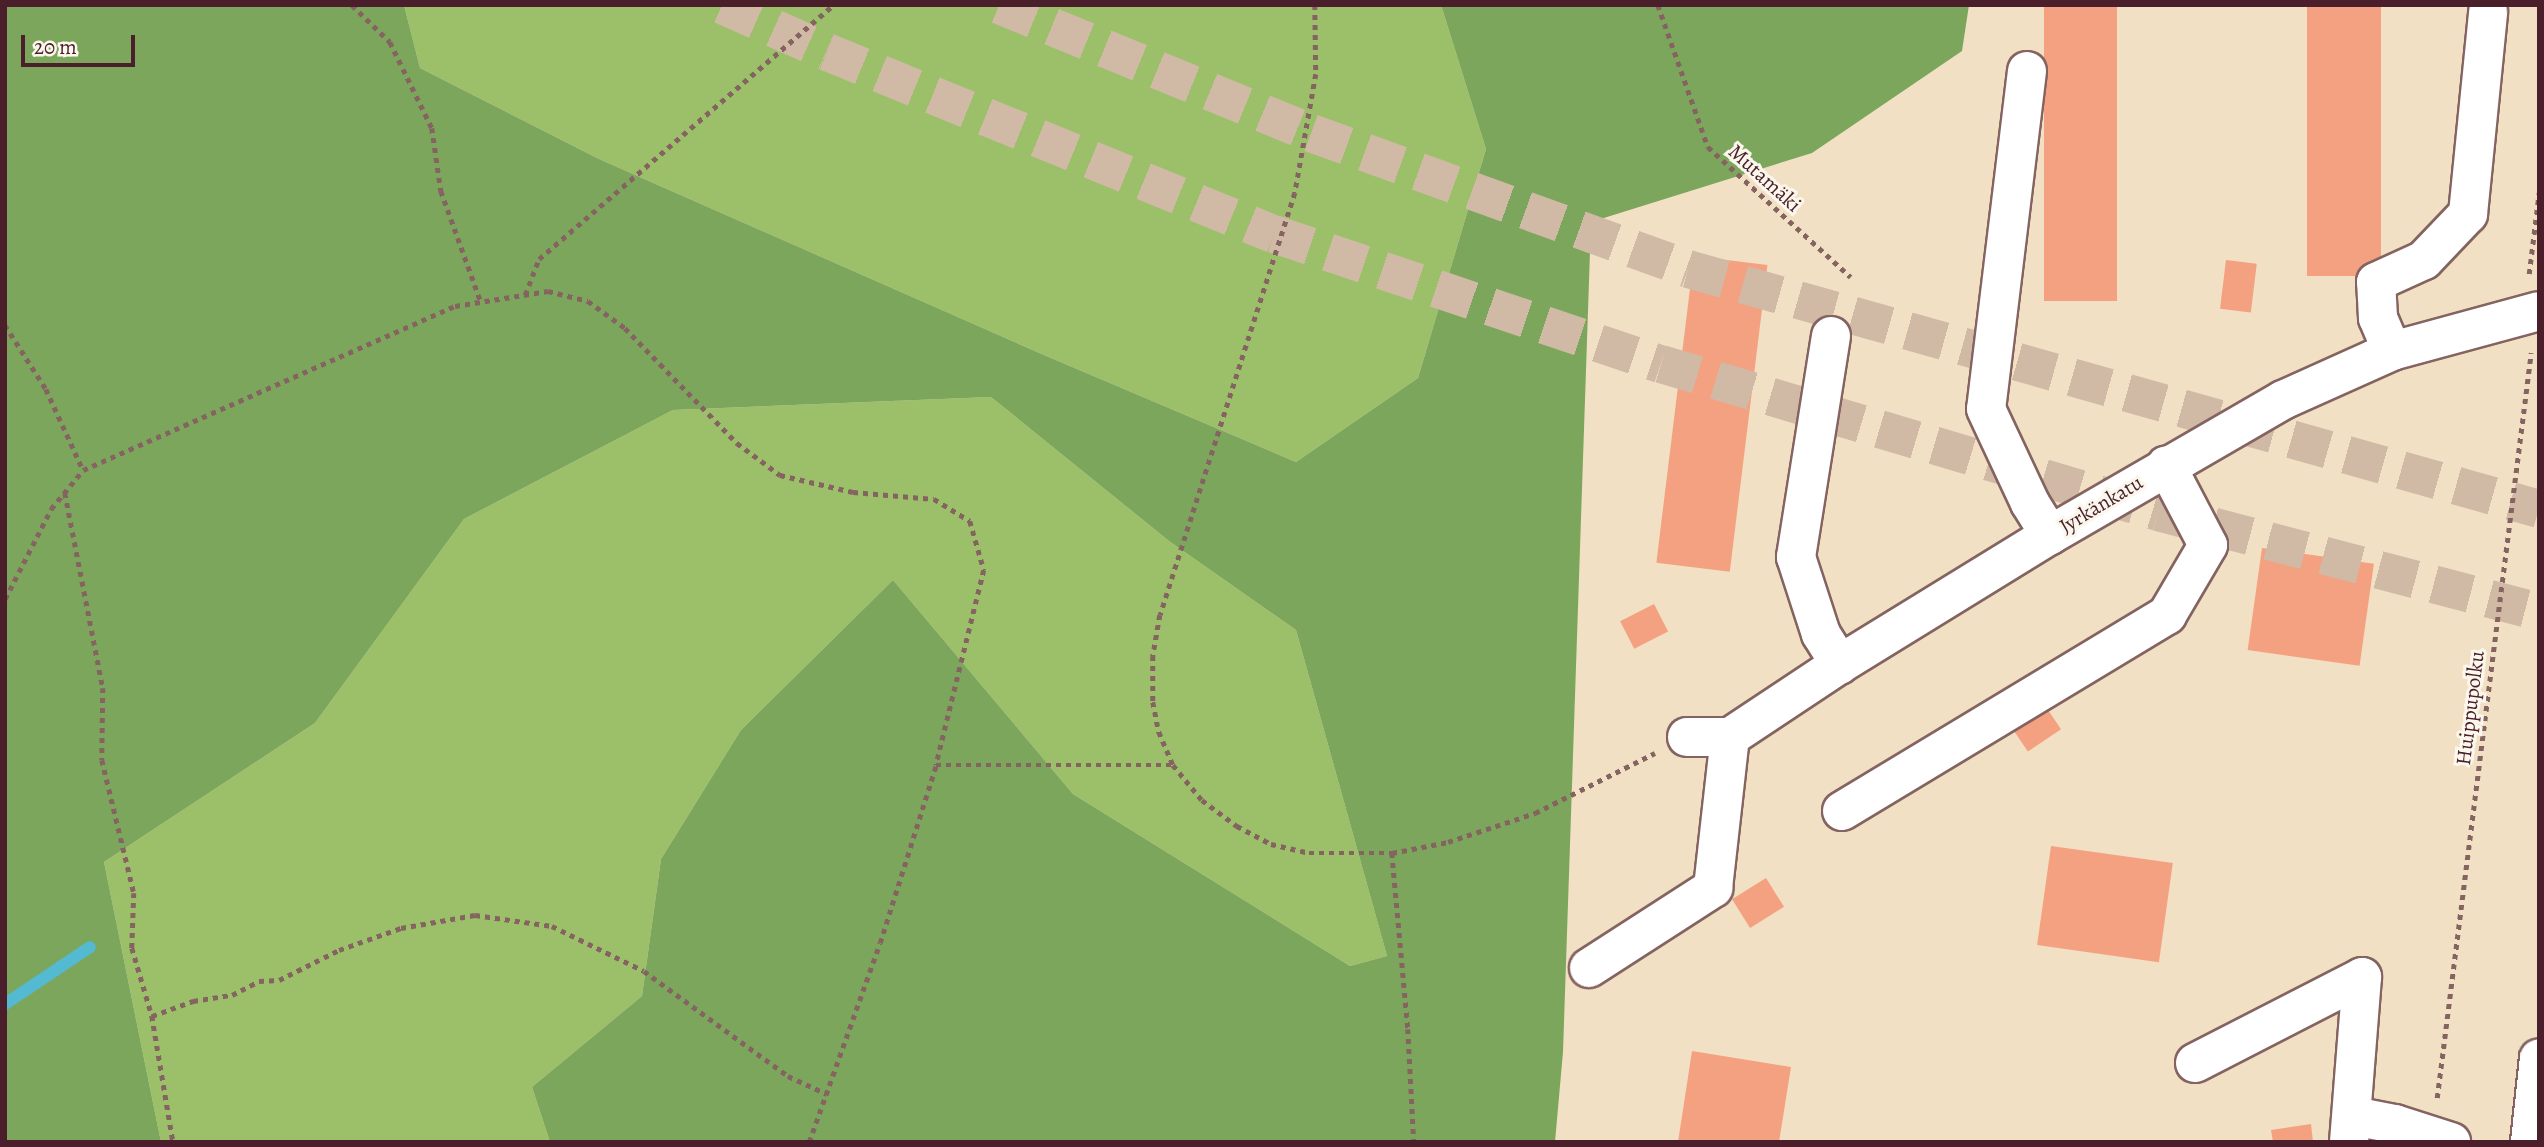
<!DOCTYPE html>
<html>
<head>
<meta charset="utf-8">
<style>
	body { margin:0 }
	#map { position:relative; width:2544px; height:1147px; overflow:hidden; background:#f1e0c3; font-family:Alegreya,serif }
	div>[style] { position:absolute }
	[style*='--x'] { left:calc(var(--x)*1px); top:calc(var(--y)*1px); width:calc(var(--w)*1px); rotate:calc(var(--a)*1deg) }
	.green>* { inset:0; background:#9cc069 }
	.forest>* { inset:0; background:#7da65d }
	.stream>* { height:12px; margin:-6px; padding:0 6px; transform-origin:6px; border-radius:6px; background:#53bad1 }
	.building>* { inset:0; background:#f3a181; transform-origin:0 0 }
	.highway-tunnel>* { height:38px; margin-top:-19px; transform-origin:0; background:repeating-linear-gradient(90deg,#d0b9a5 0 38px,transparent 0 57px) }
	.path>* { height:4.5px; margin-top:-2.25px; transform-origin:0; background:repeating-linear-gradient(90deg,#846360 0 5px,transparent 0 10px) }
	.roads { filter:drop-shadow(2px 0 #846360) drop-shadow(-2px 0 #846360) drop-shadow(0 2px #846360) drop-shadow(0 -2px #846360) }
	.minor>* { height:38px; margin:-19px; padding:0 19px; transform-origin:19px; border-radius:19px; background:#fff }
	span { translate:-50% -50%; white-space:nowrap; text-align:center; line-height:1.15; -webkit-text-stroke:6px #fbf7ec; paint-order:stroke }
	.street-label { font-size:21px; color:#4a1f2b }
	.frame { position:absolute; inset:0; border:7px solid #4a1f2b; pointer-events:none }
	.scale { position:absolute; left:21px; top:35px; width:114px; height:32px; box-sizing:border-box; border:4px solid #4a1f2b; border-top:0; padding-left:9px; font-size:21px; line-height:24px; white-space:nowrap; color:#4a1f2b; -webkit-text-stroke:5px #fbf7ec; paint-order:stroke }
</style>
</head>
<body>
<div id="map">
	<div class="green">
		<div style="clip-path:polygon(404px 5px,1441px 5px,1486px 149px,1418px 378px,1296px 462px,1044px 355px,599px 159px,420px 68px)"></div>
		<div style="clip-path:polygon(991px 397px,1169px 541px,1296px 630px,1387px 956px,1350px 966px,1073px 794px,893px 580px,741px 730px,661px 859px,642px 996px,532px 1087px,550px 1142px,161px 1142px,104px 862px,315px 723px,464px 519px,673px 410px)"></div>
	</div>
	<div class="forest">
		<div style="clip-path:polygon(5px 5px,404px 5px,420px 68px,599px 159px,1044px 355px,1296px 462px,1418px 378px,1486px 149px,1441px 5px,1969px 5px,1962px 51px,1812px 153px,1591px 222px,1563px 1052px,1555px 1142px,550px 1142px,532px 1087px,642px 996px,661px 859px,741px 730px,893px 580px,1073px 794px,1350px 966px,1387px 956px,1296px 630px,1169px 541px,991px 397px,673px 410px,464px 519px,315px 723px,104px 862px,161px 1142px,5px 1142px)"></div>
	</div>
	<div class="stream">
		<div style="--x:5;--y:1004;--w:102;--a:-33.8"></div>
	</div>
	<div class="building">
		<div style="left:2044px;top:5px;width:73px;height:296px"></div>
		<div style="left:2307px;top:5px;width:74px;height:271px"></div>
		<div style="left:1694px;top:256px;width:74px;height:309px;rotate:7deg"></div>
		<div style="left:2226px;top:260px;width:31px;height:49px;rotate:7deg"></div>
		<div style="left:2262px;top:548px;width:113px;height:103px;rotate:8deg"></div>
		<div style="left:1654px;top:604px;width:31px;height:38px;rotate:63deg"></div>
		<div style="left:2042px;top:701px;width:34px;height:40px;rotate:56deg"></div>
		<div style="left:2051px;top:846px;width:123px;height:100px;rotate:8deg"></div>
		<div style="left:1766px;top:878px;width:34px;height:40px;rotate:58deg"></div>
		<div style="clip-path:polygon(1692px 1051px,1791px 1067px,1779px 1142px,1678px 1142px)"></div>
		<div style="clip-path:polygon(2311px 1124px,2313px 1142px,2273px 1142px,2271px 1130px)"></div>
	</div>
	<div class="highway-tunnel">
		<div style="--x:722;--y:5;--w:115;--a:24.1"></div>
		<div style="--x:827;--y:52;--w:483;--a:22.2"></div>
		<div style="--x:1274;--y:234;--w:408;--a:18.6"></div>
		<div style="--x:1661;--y:364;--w:519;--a:16.58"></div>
		<div style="--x:2158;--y:512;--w:394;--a:14.7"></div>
		<div style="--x:999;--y:5;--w:337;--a:22.3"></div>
		<div style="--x:1311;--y:133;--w:401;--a:19.8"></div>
		<div style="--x:1688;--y:269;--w:884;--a:15.75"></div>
	</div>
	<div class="path">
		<div style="--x:352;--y:5;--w:53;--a:44.2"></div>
		<div style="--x:390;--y:42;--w:96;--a:64"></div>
		<div style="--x:432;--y:128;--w:64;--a:81.9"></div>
		<div style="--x:441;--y:191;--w:118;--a:70.2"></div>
		<div style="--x:1315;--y:5;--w:69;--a:89.2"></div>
		<div style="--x:1316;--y:74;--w:121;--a:100"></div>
		<div style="--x:1295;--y:193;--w:443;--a:107.7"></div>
		<div style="--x:1160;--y:615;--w:42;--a:99.7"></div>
		<div style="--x:1153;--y:656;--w:46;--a:90"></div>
		<div style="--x:1153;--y:702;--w:31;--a:79"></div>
		<div style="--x:1159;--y:732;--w:36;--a:67"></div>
		<div style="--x:1173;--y:765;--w:45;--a:50.4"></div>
		<div style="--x:1202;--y:800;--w:44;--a:36.6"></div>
		<div style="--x:1237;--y:826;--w:38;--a:28"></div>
		<div style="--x:1271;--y:844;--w:39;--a:13"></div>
		<div style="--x:1309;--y:853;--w:83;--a:0"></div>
		<div style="--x:1392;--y:853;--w:57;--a:-11.1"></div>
		<div style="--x:1448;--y:842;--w:92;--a:-18.4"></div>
		<div style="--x:1535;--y:813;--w:134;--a:-26.6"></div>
		<div style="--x:1658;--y:5;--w:151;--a:70.6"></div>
		<div style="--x:1708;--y:147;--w:193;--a:42.3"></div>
		<div style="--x:2529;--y:274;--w:82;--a:-83"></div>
		<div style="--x:525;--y:295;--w:39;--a:-69"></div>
		<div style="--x:539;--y:259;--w:389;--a:-40.8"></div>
		<div style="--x:5;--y:325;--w:76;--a:57.4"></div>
		<div style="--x:46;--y:389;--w:89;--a:65.4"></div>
		<div style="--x:65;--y:493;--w:199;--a:79"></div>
		<div style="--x:103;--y:688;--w:72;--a:90.8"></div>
		<div style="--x:102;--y:760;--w:137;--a:76.5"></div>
		<div style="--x:134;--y:893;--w:55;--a:92.1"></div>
		<div style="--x:132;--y:948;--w:71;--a:73.6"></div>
		<div style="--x:152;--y:1016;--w:128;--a:80.5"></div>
		<div style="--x:5;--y:599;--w:101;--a:-62.9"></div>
		<div style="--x:51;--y:509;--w:50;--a:-50.6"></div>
		<div style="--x:83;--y:470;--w:407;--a:-23.8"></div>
		<div style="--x:455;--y:306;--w:94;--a:-9.2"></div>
		<div style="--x:548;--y:291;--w:41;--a:14"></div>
		<div style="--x:588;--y:301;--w:46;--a:36.1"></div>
		<div style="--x:625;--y:328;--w:161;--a:45.8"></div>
		<div style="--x:737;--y:443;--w:54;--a:36.7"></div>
		<div style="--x:780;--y:475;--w:75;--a:13.1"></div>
		<div style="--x:853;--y:492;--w:81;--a:4.9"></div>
		<div style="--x:934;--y:499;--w:42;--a:31.4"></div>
		<div style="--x:970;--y:521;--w:51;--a:74.1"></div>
		<div style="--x:984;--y:570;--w:201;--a:103.8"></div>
		<div style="--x:1392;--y:853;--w:177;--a:84.8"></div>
		<div style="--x:1408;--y:1029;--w:113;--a:87"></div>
		<div style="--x:152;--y:1016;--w:44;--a:-20.1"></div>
		<div style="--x:193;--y:1001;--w:39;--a:-9"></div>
		<div style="--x:232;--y:995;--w:30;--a:-27"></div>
		<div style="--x:259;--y:981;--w:20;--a:-3"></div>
		<div style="--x:279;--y:980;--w:67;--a:-26.6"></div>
		<div style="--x:339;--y:950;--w:66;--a:-19.5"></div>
		<div style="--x:401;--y:928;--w:75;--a:-10"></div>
		<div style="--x:475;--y:915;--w:78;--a:8.1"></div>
		<div style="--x:552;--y:926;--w:102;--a:26.1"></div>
		<div style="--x:644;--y:971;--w:178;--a:36.1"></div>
		<div style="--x:788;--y:1076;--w:43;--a:24.8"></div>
		<div style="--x:2437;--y:1098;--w:751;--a:-82.81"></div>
		<div style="--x:809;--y:1142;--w:211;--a:-70.4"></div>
		<div style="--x:880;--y:943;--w:187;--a:-72.5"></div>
		<div style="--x:936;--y:765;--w:237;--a:0"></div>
	</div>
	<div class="roads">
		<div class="minor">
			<div style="--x:2027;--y:71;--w:340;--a:96.9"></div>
			<div style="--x:1986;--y:409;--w:104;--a:64.9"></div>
			<div style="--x:2030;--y:503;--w:38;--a:58"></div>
			<div style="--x:1831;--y:336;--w:224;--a:99"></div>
			<div style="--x:1796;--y:557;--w:81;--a:72"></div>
			<div style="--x:1821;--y:634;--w:36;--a:58"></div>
			<div style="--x:2392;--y:351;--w:36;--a:-113"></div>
			<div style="--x:2378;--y:318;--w:36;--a:-93"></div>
			<div style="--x:2376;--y:282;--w:53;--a:-24.6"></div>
			<div style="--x:2424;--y:260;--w:64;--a:-46.3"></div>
			<div style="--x:2468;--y:214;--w:203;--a:-84.3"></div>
			<div style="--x:1687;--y:737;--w:43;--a:0"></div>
			<div style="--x:1730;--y:737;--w:132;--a:-33.6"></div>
			<div style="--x:1840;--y:664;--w:246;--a:-31.6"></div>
			<div style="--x:2050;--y:535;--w:269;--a:-30.1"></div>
			<div style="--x:2283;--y:400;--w:120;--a:-24.2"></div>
			<div style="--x:2392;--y:351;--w:152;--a:-15.2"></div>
			<div style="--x:1842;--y:811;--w:380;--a:-31.1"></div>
			<div style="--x:2167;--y:615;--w:81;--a:-59.6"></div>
			<div style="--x:2208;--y:545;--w:90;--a:-117.7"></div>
			<div style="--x:1589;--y:968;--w:148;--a:-32.8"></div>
			<div style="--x:1713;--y:888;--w:152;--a:-83.6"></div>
			<div style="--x:2195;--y:1063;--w:188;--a:-27.2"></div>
			<div style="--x:2362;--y:977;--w:166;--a:94.5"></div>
			<div style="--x:2353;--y:1116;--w:43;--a:10.8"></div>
			<div style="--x:2395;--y:1124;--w:59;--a:17.8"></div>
			<div style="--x:2530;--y:1142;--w:84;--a:-83.9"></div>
		</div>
	</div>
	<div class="street-label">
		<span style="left:1765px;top:178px;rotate:42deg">Mutamäki</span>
		<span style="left:2101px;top:504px;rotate:-31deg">Jyrkänkatu</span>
		<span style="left:2470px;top:708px;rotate:-83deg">Huippupolku</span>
	</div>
	<div class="frame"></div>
	<div class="scale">20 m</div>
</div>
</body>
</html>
